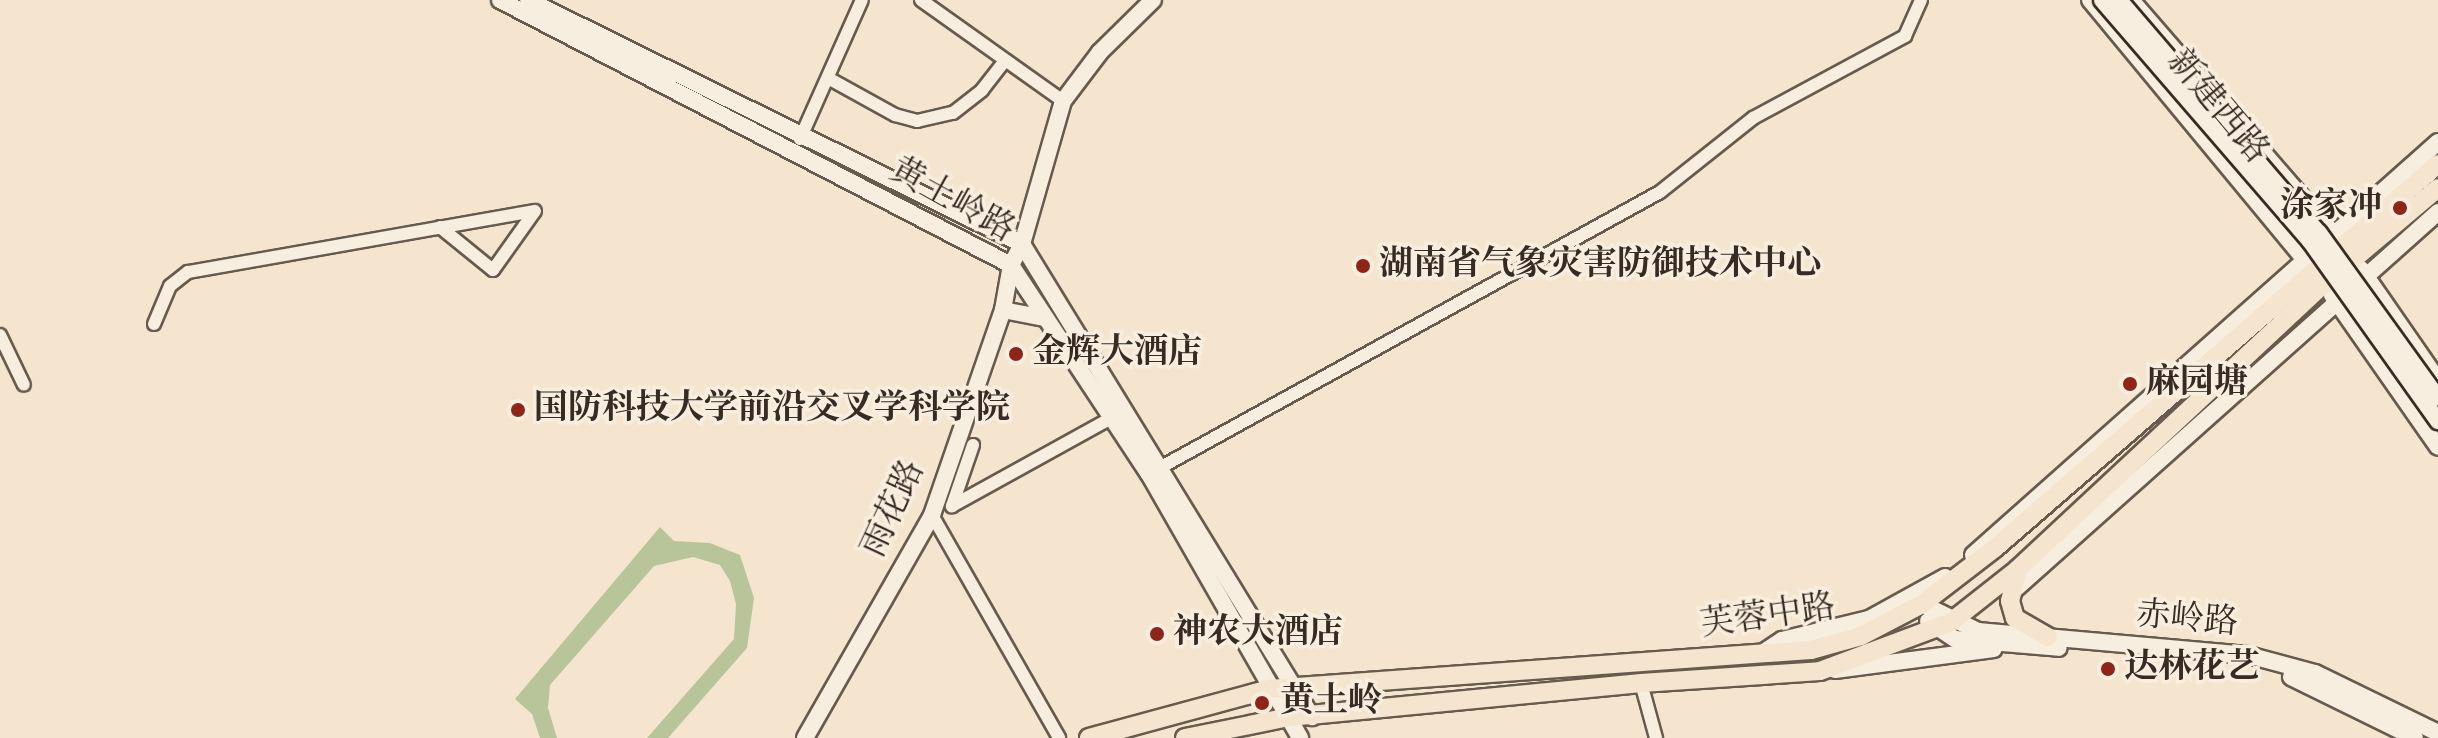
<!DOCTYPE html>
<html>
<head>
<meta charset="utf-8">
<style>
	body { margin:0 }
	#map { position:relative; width:2438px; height:738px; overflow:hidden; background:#f5e5ce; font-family:"Sorts Mill Goudy","Noto Serif SC",serif }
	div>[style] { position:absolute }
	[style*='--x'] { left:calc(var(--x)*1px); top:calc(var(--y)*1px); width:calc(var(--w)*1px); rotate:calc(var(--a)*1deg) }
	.green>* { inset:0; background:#b8c59b }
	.roads { filter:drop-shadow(2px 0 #675a4e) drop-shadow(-2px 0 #675a4e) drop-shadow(0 2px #675a4e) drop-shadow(0 -2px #675a4e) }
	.street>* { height:12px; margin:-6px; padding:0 6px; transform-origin:6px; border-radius:6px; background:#f8eedf }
	.secondary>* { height:16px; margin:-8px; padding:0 8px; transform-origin:8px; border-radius:8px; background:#f8eedf }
	.primary>* { height:18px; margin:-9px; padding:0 9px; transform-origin:9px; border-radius:9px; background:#f5e5ce }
	.bridges { filter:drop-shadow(2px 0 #382b23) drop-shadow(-2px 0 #382b23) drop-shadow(0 2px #382b23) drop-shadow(0 -2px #382b23) }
	.secondary-bridge>* { height:16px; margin:-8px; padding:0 8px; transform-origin:8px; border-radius:8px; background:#f8eedf }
	.dots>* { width:22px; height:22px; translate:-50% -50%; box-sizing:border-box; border:4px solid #f8eedf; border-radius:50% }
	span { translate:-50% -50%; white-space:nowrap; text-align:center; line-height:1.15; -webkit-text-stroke:7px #f8eedf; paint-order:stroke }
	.street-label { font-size:34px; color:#382b23 }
	.poi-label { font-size:34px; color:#382b23; font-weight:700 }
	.right { translate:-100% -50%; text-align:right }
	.left { translate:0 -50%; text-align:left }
</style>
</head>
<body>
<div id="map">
	<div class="green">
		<div style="clip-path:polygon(660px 527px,674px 541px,710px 543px,740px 555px,754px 598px,747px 648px,668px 738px,647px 738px,734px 639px,736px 604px,730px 581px,720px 565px,693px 557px,654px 566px,550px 685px,548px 708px,557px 738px,540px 738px,532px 714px,515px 699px)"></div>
	</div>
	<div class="roads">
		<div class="street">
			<div style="--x:921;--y:0;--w:174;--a:35.4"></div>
			<div style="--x:828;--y:78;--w:77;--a:28.9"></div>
			<div style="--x:895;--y:115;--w:23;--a:15"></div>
			<div style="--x:917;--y:121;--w:37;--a:-13"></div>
			<div style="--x:953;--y:113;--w:37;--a:-38"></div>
			<div style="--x:982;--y:90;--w:36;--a:-52"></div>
			<div style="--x:800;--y:139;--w:152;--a:-66"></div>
			<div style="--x:440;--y:227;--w:68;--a:39.1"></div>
			<div style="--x:493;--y:270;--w:72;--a:-54.6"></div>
			<div style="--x:154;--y:324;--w:41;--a:-67.2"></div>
			<div style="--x:170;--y:286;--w:23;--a:-38"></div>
			<div style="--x:188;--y:272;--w:352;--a:-10"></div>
			<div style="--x:0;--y:335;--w:55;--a:64.4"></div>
			<div style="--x:973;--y:445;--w:65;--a:109"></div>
			<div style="--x:952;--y:506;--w:184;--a:-28.9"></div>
			<div style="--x:1154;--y:471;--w:578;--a:-28.87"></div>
			<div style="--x:1660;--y:192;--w:119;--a:-38.5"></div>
			<div style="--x:1753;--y:118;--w:173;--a:-28.3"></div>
			<div style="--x:1905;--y:36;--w:39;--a:-66"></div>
			<div style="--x:932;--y:515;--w:257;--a:60.3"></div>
			<div style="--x:1641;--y:683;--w:57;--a:74.7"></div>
		</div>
		<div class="secondary">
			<div style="--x:500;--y:0;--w:576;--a:27.41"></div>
			<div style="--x:1011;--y:265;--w:250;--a:56.6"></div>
			<div style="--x:1149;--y:474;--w:304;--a:60.2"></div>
			<div style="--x:528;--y:0;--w:551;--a:26.29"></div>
			<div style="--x:1022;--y:244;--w:555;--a:58.49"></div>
			<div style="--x:2090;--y:0;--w:347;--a:50.4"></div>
			<div style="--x:2131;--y:0;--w:319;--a:49.1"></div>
			<div style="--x:2361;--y:269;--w:135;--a:55.3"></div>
			<div style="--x:2332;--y:295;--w:185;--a:55.1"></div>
			<div style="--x:1003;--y:310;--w:43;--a:10.8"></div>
			<div style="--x:1973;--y:555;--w:622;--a:-41.61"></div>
			<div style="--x:2012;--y:592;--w:571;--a:-41.73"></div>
			<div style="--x:1922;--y:604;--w:62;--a:25.7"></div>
			<div style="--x:1978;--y:631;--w:271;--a:5.1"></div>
			<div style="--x:2248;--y:655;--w:69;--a:15"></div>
			<div style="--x:2315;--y:673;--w:137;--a:26"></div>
			<div style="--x:1928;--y:621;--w:32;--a:34"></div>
			<div style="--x:1955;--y:639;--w:104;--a:4.9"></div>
			<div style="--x:1761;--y:654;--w:25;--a:-34"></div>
			<div style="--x:1782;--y:640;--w:89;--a:-13.6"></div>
			<div style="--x:1869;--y:619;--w:87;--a:-28.9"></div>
			<div style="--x:1835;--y:670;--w:160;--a:-7.5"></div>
			<div style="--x:2291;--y:677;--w:138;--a:26.2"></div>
			<div style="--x:805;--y:738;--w:257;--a:-60.3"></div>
			<div style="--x:932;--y:515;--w:217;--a:-70.9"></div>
			<div style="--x:1003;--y:310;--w:46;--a:-79.9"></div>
			<div style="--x:1011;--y:265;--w:24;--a:-62"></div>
			<div style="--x:1022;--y:244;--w:149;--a:-74"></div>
			<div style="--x:1063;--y:101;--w:61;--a:-52.9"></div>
			<div style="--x:1100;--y:52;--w:74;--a:-44.5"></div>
		</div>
		<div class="primary">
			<div style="--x:2018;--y:569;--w:33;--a:104"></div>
			<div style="--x:2010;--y:601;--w:18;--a:74"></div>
			<div style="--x:2015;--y:618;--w:38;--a:30"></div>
			<div style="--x:1089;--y:738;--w:187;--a:-15.2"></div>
			<div style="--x:1269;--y:689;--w:543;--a:-4.12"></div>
			<div style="--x:1811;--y:650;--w:52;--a:-15.6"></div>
			<div style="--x:1861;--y:636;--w:69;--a:-27.7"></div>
			<div style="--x:1922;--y:604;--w:93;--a:-37.6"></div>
			<div style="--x:1996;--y:547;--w:585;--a:-40.91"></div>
			<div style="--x:1185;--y:738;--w:106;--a:-11.4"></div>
			<div style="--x:1289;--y:717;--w:354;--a:-5.5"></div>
			<div style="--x:1641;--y:683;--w:179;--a:-3.8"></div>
			<div style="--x:1820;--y:671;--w:140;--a:-20.5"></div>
			<div style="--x:1951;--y:622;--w:85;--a:-38.3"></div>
			<div style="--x:2018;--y:569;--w:418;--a:-43"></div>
			<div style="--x:2324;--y:284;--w:149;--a:-40.1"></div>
		</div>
	</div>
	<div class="bridges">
		<div class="secondary-bridge">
			<div style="--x:2102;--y:0;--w:318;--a:49.2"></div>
			<div style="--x:2310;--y:241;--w:221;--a:54.6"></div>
			<div style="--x:2119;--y:0;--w:307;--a:49.4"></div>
			<div style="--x:2319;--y:233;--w:203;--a:54.2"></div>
		</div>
	</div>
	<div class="dots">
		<div style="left:2400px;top:208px;background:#8f2418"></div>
		<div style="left:1363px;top:266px;background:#8f2418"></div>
		<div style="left:1016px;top:354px;background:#8f2418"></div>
		<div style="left:2130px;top:384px;background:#8f2418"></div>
		<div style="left:518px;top:410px;background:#8f2418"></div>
		<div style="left:1157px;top:634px;background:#8f2418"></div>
		<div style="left:2108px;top:669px;background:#8f2418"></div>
		<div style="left:1262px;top:703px;background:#8f2418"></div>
	</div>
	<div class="street-label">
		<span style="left:2217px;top:107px;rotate:50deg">新建西路</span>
		<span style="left:952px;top:201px;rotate:29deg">黄土岭路</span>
		<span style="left:894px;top:509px;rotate:-65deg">雨花路</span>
		<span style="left:1768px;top:617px;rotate:-8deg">芙蓉中路</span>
		<span style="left:2187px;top:620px;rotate:5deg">赤岭路</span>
	</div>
	<div class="poi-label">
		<span class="right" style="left:2382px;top:208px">涂家冲</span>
		<span class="left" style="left:1379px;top:266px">湖南省气象灾害防御技术中心</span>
		<span class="left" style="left:1032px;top:354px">金辉大酒店</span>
		<span class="left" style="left:2146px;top:384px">麻园塘</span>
		<span class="left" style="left:534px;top:410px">国防科技大学前沿交叉学科学院</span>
		<span class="left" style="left:1173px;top:634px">神农大酒店</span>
		<span class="left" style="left:2124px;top:669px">达林花艺</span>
		<span class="left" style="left:1280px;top:703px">黄土岭</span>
	</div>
</div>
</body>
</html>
